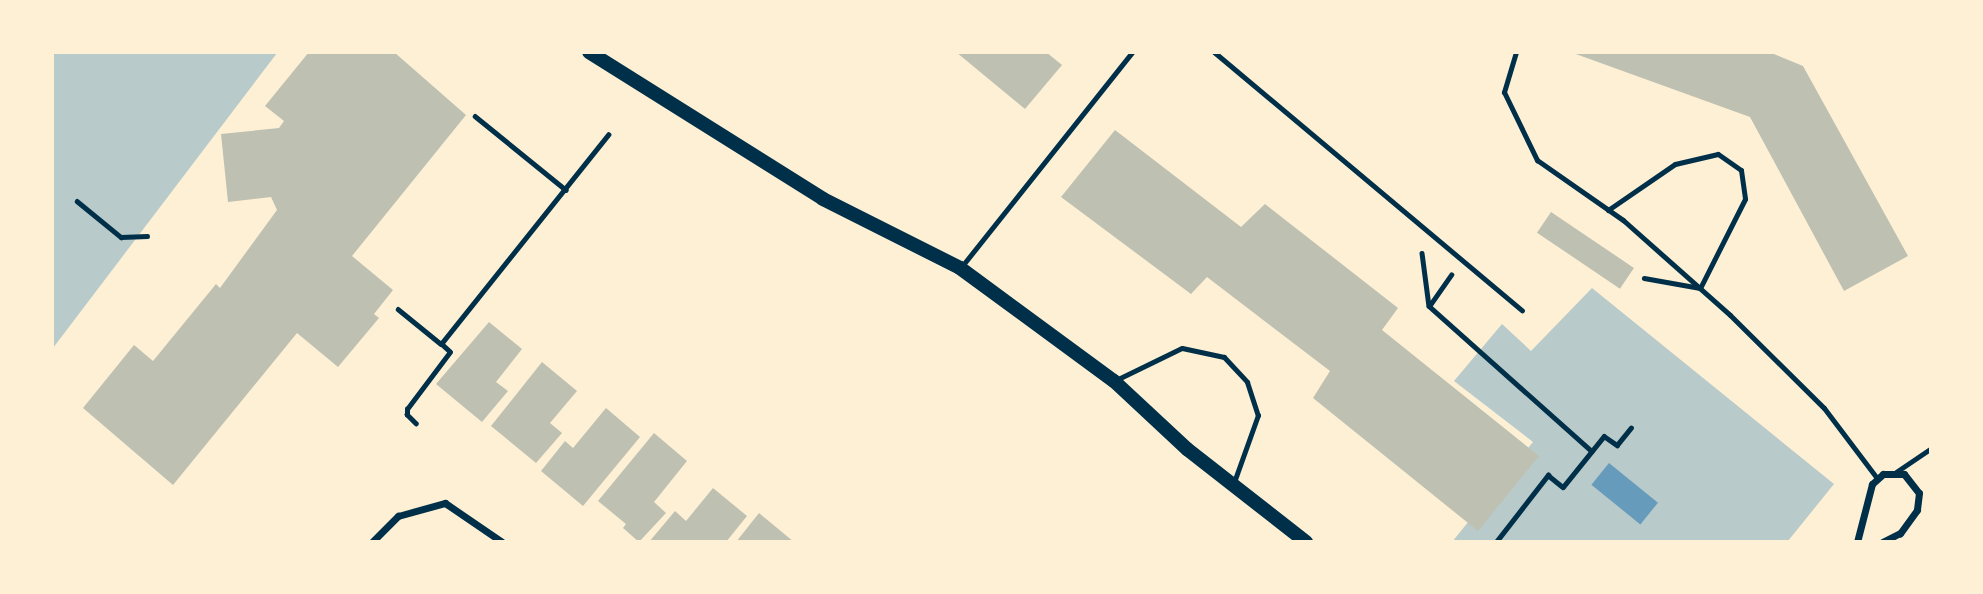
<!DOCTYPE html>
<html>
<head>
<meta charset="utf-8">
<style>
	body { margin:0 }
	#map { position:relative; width:1983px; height:594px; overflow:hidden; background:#fdf0d5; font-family:"Varela Round",sans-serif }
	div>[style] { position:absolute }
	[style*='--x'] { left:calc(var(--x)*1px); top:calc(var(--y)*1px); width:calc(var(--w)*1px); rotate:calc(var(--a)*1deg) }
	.green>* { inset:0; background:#b9caca }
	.water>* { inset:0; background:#669bbc; transform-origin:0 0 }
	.building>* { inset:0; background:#bec0b2; transform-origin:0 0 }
	.path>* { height:4.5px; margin:-2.25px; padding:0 2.25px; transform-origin:2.25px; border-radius:2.25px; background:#003049 }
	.service>* { height:5px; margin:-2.5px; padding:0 2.5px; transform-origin:2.5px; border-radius:2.5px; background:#003049 }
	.minor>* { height:7px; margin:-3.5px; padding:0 3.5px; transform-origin:3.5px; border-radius:3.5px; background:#003049 }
	.secondary>* { height:14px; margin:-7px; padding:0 7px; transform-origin:7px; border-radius:7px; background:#003049 }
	span { translate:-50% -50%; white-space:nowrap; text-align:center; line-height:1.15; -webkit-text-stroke:7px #fdf0d5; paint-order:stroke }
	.frame { position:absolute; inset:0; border:54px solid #fdf0d5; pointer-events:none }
</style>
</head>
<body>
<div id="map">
	<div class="green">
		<div style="clip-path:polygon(53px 53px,277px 53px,53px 348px)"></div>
		<div style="clip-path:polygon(1592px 288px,1834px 484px,1788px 541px,1452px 542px,1533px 442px,1454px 381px,1502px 324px,1531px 351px)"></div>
	</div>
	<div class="water">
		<div style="left:1609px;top:463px;width:63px;height:28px;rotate:39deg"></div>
	</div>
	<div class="building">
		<div style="clip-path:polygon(309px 52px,394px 52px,466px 115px,352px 256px,393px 290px,374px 314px,379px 318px,338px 367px,297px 333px,173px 485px,83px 408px,134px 345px,153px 361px,216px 284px,220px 288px,277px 210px,271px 197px,228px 202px,221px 134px,279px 128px,284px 121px,265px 106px)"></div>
		<div style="clip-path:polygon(956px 52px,1046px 52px,1062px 65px,1025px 109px)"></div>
		<div style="clip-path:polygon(1769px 52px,1803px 66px,1908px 256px,1844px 291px,1750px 117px,1573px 53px)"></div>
		<div style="clip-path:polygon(1115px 130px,1241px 227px,1265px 204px,1398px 308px,1382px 330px,1539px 456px,1478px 531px,1313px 398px,1330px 371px,1207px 277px,1191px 294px,1061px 197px)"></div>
		<div style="left:1551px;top:212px;width:100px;height:25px;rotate:34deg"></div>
		<div style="clip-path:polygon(489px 322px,522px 349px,496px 382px,508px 391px,482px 422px,436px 384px)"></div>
		<div style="clip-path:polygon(542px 362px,577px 391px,550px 423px,562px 433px,536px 463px,491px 426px)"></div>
		<div style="clip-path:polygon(606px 408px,640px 437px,583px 506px,541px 471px,565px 441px,573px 448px)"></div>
		<div style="clip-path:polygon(654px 433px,687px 461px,654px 502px,666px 513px,639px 542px,623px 528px,626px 524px,598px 501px)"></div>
		<div style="clip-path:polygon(713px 488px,747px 516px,726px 542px,649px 542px,675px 511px,686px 521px)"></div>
		<div style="clip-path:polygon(759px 513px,794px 542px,736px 542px)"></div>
	</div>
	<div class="path">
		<div style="--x:475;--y:116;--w:117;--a:39.1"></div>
		<div style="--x:77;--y:201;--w:57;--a:39.3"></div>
		<div style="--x:121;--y:237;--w:26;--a:-2"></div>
		<div style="--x:1422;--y:253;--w:53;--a:82.5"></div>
		<div style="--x:1429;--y:306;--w:218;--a:41.7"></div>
		<div style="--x:1430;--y:305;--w:37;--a:-55"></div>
		<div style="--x:398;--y:309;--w:55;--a:39.1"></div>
		<div style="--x:416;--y:424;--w:13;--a:-135"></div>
		<div style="--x:407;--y:415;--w:6;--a:-90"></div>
		<div style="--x:407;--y:409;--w:71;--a:-53"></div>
		<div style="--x:450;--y:352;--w:12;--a:-138"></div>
		<div style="--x:441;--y:344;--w:268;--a:-51.4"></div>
		<div style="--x:1496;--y:542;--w:85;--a:-52.2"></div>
		<div style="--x:1548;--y:475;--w:19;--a:39"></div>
		<div style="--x:1563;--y:487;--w:65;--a:-51.2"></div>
		<div style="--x:1604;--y:436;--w:16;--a:35"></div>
		<div style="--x:1617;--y:445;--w:22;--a:-51"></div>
	</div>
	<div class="service">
		<div style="--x:1214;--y:52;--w:402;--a:40"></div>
		<div style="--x:1516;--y:52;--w:42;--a:106.7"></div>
		<div style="--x:1504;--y:92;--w:76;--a:64.1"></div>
		<div style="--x:1537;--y:160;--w:105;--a:34.9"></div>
		<div style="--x:1623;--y:220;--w:143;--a:41.6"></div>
		<div style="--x:1730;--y:315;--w:132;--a:44.7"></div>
		<div style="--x:1824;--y:408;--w:88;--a:52.9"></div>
		<div style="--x:1608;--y:210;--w:81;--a:-34.5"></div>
		<div style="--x:1675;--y:164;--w:44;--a:-13.1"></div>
		<div style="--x:1718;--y:154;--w:28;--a:35"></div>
		<div style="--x:1741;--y:170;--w:29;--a:82"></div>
		<div style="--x:1745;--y:199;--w:100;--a:116.8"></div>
		<div style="--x:1700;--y:288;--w:57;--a:-169.9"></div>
		<div style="--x:962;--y:266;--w:273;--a:-51.5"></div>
		<div style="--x:1116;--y:380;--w:73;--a:-25.9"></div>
		<div style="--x:1182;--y:348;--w:43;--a:12.1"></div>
		<div style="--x:1224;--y:357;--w:34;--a:47"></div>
		<div style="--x:1247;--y:382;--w:35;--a:72"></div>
		<div style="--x:1258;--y:415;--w:71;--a:109.7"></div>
		<div style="--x:1896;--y:472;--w:41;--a:-34.1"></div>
	</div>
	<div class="minor">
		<div style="--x:372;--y:542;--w:37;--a:-45"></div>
		<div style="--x:398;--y:516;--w:49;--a:-15.5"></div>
		<div style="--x:445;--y:503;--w:69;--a:34.4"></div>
		<div style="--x:1857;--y:542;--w:60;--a:-75.5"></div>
		<div style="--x:1872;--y:484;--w:15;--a:-42"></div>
		<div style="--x:1883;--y:474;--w:21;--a:0"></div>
		<div style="--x:1904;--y:474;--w:24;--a:52"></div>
		<div style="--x:1919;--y:493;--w:17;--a:97"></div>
		<div style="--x:1917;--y:510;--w:29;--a:126"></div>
		<div style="--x:1900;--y:533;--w:20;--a:153"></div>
	</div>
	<div class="secondary">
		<div style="--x:589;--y:52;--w:276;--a:32.1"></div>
		<div style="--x:823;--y:199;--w:153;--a:26.7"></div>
		<div style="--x:960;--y:268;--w:191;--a:36.3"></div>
		<div style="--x:1114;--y:381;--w:100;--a:43"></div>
		<div style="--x:1187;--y:449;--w:151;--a:38"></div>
	</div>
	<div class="frame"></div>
</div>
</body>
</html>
